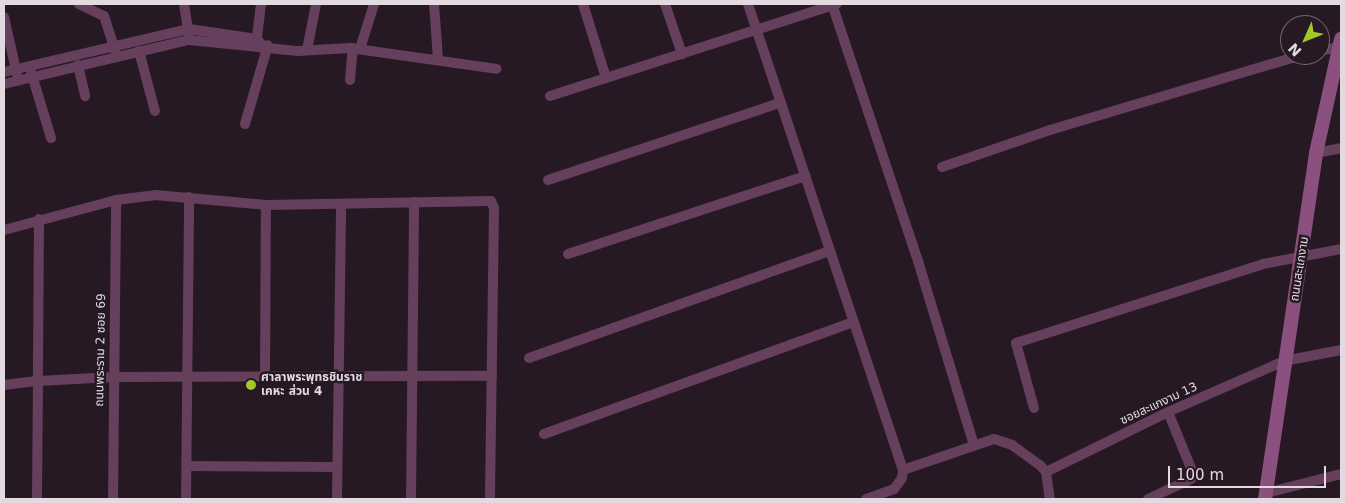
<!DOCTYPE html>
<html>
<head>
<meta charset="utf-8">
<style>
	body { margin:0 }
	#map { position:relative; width:1345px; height:503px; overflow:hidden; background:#271924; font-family:"DejaVu Sans","Noto Sans Thai",sans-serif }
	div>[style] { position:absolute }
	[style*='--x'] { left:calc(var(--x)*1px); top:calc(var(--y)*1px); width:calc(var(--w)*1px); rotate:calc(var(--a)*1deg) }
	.street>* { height:10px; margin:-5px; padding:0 5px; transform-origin:5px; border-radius:5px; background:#653f5c }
	.secondary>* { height:14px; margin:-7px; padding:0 7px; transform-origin:7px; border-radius:7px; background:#8c507f }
	.dots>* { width:14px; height:14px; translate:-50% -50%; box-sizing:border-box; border:2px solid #271924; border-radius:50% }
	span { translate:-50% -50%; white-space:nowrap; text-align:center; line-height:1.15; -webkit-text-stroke:5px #271924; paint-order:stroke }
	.street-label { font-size:12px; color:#e3d9e0 }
	.poi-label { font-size:12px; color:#e3d9e0; font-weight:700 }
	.left { translate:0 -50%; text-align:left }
	.frame { position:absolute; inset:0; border:5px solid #e3d9e0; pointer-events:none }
	.north { position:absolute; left:1280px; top:15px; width:50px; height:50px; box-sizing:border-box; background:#271924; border:1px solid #72666f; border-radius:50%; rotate:226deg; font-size:14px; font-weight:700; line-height:20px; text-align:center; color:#e3d9e0 }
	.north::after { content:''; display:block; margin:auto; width:18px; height:22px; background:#a2c929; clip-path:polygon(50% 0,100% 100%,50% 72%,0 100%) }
	.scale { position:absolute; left:1168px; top:466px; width:158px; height:22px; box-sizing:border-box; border:2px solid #e3d9e0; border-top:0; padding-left:6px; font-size:15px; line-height:18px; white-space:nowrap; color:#e3d9e0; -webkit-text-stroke:4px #271924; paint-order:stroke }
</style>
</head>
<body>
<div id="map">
	<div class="street">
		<div style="--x:79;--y:4;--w:28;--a:26"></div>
		<div style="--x:104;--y:16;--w:36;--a:72"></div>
		<div style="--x:184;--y:4;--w:30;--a:81"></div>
		<div style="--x:434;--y:4;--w:55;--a:85.8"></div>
		<div style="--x:583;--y:4;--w:77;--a:72.7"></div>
		<div style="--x:665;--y:4;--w:53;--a:71.2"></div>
		<div style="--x:748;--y:4;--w:491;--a:71.6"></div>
		<div style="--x:903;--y:470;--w:8;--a:97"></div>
		<div style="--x:902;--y:478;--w:14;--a:126"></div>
		<div style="--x:894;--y:489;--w:30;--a:160"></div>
		<div style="--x:832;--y:4;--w:271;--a:71.5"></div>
		<div style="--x:918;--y:261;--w:192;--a:73.1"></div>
		<div style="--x:4;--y:17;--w:58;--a:77.2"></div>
		<div style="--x:256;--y:45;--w:41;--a:-83"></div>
		<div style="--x:360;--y:49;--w:47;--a:-72.7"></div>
		<div style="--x:307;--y:50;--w:47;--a:-78.9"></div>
		<div style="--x:139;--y:51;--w:62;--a:75.1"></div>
		<div style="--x:1320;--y:51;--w:22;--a:-13"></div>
		<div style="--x:78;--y:65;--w:32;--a:77"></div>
		<div style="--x:4;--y:72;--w:190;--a:-13.1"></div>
		<div style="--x:189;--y:29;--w:69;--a:8.4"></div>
		<div style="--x:257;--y:39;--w:8;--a:50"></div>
		<div style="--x:31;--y:72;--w:69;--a:73.1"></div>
		<div style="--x:350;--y:80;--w:32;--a:-85"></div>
		<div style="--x:4;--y:84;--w:190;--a:-13.4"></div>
		<div style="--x:189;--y:40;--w:110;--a:5.8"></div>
		<div style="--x:298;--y:51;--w:52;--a:-3.3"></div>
		<div style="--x:350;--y:48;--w:148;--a:8.1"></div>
		<div style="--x:550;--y:96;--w:301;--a:-17.8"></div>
		<div style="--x:245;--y:124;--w:82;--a:-73.8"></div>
		<div style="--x:1316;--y:153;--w:25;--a:-11"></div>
		<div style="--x:942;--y:167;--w:114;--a:-18.9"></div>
		<div style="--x:1050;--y:130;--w:263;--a:-16.6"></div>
		<div style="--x:548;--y:180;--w:243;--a:-18.4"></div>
		<div style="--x:39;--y:219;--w:162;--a:90.4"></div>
		<div style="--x:38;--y:381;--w:75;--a:-3.1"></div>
		<div style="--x:113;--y:377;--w:379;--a:-0.2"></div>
		<div style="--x:4;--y:230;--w:116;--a:-15"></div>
		<div style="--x:116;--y:200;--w:39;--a:-7"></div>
		<div style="--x:155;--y:195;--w:111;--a:5.1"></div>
		<div style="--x:266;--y:205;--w:225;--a:-1"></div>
		<div style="--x:491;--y:201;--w:8;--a:67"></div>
		<div style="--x:494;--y:208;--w:291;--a:90.8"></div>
		<div style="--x:568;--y:254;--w:250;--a:-18.2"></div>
		<div style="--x:529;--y:358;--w:319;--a:-19.6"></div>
		<div style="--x:265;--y:377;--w:172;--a:-89.7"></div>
		<div style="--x:4;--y:385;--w:34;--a:-7"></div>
		<div style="--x:38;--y:381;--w:118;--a:90.5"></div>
		<div style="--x:1034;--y:408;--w:67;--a:-105.5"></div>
		<div style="--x:1016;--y:343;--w:259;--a:-17.7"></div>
		<div style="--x:1263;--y:264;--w:79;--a:-10.9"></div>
		<div style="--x:544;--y:434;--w:329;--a:-19.9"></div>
		<div style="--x:187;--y:466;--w:150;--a:0.4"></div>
		<div style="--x:903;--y:470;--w:96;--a:-18.8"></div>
		<div style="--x:994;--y:439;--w:19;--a:18"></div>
		<div style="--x:1012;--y:445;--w:34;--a:36"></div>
		<div style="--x:1040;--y:465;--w:9;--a:49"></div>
		<div style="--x:1046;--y:472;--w:27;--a:82"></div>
		<div style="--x:1046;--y:472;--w:136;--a:-26.2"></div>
		<div style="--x:1168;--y:412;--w:127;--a:-23.7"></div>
		<div style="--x:1284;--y:361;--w:58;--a:-10.9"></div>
		<div style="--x:1266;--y:493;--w:77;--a:-14.2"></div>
		<div style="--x:113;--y:499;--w:299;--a:-89.4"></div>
		<div style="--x:186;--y:499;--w:302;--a:-89.4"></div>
		<div style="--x:337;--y:499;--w:295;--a:-89.2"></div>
		<div style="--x:411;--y:499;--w:297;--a:-89.4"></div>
		<div style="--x:1148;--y:499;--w:47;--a:-24.9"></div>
		<div style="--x:1191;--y:479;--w:6;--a:-72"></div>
		<div style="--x:1193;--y:473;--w:66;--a:-112.3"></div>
	</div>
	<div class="secondary">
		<div style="--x:1265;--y:499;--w:350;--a:-81.6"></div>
		<div style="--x:1316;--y:153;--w:117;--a:-77.6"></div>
	</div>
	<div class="dots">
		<div style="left:251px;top:385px;background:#a2c929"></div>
	</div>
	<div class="street-label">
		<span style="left:1300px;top:269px;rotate:-81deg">ถนนสะแกงาม</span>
		<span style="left:101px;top:350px;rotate:-89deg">ถนนพระราม 2 ซอย 69</span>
		<span style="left:1159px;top:404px;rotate:-25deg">ซอยสะแกงาม 13</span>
	</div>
	<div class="poi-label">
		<span class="left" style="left:261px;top:385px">ศาลาพระพุทธชินราช<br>เคหะ ส่วน 4</span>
	</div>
	<div class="frame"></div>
	<div class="north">N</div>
	<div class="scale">100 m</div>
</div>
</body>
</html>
